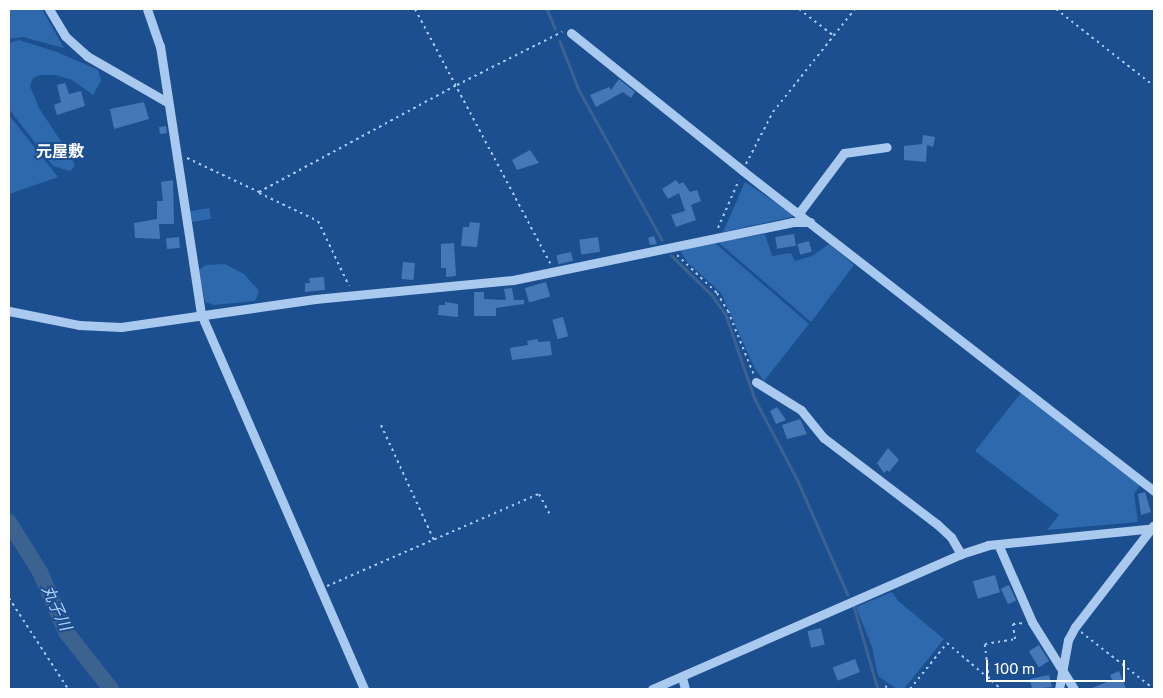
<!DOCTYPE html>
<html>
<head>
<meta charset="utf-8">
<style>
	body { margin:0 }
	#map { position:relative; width:1163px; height:698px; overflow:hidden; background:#1b4f8f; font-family:"Public Sans","Noto Sans JP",sans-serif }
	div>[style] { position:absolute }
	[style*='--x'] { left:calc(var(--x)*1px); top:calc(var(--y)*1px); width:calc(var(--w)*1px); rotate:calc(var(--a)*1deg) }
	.green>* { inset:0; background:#2e69ad; transform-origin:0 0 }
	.stream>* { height:2.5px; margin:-1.25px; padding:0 1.25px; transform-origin:1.25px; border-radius:1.25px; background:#3c6290 }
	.river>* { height:16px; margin:-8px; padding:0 8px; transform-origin:8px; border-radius:8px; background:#3c6290 }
	.building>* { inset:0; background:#4478b7; transform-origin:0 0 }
	.path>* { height:2px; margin-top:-1px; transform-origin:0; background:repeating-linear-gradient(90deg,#a9c9ee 0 2.5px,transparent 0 6.5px) }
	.minor>* { height:9px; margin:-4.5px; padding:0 4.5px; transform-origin:4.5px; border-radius:4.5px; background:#a9c9ee }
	span { translate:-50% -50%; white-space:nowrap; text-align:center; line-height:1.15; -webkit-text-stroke:4px #1b4f8f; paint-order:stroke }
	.neighbourhood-label { font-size:16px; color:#fff; font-weight:700 }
	.water-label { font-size:16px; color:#b5d3f5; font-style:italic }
	.frame { position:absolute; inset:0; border:10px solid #fff; pointer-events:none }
	.scale { position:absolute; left:986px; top:660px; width:139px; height:22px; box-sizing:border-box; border:2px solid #fff; border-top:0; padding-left:6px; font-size:15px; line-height:18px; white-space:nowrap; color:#fff; -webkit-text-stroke:4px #1b4f8f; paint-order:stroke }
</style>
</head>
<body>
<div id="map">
	<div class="green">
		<div style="clip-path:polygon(9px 9px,42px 9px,64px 48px,23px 37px,9px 39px)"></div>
		<div style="clip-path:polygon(19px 40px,57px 52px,98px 70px,101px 81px,93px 95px,72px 80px,56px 75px,40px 75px,33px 78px,30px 86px,39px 108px,72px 158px,75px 166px,70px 171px,53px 166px,9px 109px,9px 43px)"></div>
		<div style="clip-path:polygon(9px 115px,58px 177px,9px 194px)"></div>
		<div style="clip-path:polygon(745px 182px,791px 213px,792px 217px,723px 232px)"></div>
		<div style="left:209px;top:208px;width:11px;height:19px;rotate:80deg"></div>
		<div style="clip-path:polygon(765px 234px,772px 256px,791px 253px,795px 261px,812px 256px,829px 244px,854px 265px,811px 322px,718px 242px)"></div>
		<div style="clip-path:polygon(715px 243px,809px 324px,764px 381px,755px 369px,721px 293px,686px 261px,680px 250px)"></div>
		<div style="clip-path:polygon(225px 264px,244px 274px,259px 291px,255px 301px,214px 305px,205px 302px,199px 270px,206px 265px)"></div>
		<div style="clip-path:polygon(1021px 393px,1140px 485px,1134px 494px,1138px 522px,1047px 530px,1059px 515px,975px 451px)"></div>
		<div style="clip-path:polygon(892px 592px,898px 601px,944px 639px,904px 689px,897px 689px,878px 676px,872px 647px,856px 607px)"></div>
	</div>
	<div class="stream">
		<div style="--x:547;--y:9;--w:21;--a:67"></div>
		<div style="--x:560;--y:41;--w:53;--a:68.8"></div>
		<div style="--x:579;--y:90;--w:171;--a:61"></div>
		<div style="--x:671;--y:255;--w:57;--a:44.3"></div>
		<div style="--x:712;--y:295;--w:24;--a:55"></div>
		<div style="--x:726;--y:315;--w:89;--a:71"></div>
		<div style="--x:755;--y:399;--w:93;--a:62.3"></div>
		<div style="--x:798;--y:481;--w:124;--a:66.3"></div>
		<div style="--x:853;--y:603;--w:90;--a:73.8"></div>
	</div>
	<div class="river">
		<div style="--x:9;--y:522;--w:59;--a:58.2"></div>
		<div style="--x:40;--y:572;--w:65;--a:66.6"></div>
		<div style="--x:66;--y:632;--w:73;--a:51.7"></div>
	</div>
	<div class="building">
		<div style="clip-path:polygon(619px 79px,635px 92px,631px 98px,623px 92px,596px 107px,590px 95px,609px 87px,611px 90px)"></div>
		<div style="clip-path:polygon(65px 83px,69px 94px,81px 91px,85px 106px,57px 115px,54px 105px,61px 102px,57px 85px)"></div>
		<div style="clip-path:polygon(144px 102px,149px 119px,114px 129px,110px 109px)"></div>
		<div style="left:166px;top:126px;width:7px;height:7px;rotate:82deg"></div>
		<div style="clip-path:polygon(923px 135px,935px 137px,933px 147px,927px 145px,926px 162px,904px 160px,904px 146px,922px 144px)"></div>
		<div style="clip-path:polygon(530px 150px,539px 163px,517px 170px,512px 160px)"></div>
		<div style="clip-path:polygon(173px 180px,174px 224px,159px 224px,160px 239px,135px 238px,134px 223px,157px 219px,157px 201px,163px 201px,161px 182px)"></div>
		<div style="clip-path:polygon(676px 180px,679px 184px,683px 182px,690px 192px,697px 190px,701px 201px,691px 205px,696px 220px,676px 227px,671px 215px,685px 211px,679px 193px,668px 199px,662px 189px)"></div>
		<div style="clip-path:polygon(470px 222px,480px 223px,477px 247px,461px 246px,463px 227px,469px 227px)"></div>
		<div style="left:794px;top:234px;width:12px;height:19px;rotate:81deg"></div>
		<div style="clip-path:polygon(654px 236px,657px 244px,650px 245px,648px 238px)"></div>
		<div style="left:179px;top:237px;width:11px;height:13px;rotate:85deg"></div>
		<div style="left:598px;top:237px;width:15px;height:19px;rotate:82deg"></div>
		<div style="left:809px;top:241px;width:11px;height:12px;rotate:75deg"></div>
		<div style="clip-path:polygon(454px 243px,456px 276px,446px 277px,446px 268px,441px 268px,441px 244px)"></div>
		<div style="left:571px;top:252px;width:9px;height:15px;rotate:77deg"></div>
		<div style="left:403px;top:262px;width:12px;height:17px;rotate:5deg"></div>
		<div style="clip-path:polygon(324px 277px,325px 290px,305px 292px,305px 283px,310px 283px,309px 278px)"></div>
		<div style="left:546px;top:282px;width:15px;height:22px;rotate:74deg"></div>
		<div style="clip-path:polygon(512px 288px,514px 300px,524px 300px,524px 304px,496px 308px,496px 316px,474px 316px,474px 292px,484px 292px,484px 299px,506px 300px,504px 289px)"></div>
		<div style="clip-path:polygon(445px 302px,458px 304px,458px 317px,438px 315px,439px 305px,445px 305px)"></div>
		<div style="left:563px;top:317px;width:20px;height:11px;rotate:75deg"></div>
		<div style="clip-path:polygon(538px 339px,538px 342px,550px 341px,552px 355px,512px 360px,510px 348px,528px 345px,527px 341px)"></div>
		<div style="clip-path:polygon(777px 407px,786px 420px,776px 424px,770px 411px)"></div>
		<div style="clip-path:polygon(800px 419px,807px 434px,787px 439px,782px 425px)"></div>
		<div style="clip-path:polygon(888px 448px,899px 460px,889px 472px,887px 470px,884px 473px,877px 463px)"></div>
		<div style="clip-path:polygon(1145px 492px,1151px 512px,1141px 515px,1138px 494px)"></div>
		<div style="left:995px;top:575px;width:18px;height:23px;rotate:74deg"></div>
		<div style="left:1009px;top:585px;width:17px;height:9px;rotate:65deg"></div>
		<div style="left:821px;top:628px;width:17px;height:14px;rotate:77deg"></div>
		<div style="left:1039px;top:645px;width:19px;height:12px;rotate:58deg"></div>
		<div style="left:855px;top:659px;width:14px;height:24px;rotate:69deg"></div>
		<div style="clip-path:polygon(1119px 671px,1126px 689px,1090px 689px,1112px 680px,1110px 675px)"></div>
		<div style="clip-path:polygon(1049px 675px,1052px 687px,1032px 689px,1030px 679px)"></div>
	</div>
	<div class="path">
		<div style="--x:415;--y:9;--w:288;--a:62"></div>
		<div style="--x:799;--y:9;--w:44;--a:37.6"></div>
		<div style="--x:1056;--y:9;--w:125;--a:38.2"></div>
		<div style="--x:187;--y:158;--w:80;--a:25.3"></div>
		<div style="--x:259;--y:192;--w:225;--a:-28.4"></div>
		<div style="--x:457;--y:85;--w:118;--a:-26.8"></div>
		<div style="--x:746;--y:164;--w:59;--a:-62.6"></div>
		<div style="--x:773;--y:112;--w:132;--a:-51.5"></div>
		<div style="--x:259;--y:193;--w:65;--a:25.4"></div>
		<div style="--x:318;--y:221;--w:72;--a:64.5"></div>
		<div style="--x:718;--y:228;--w:52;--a:-66.4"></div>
		<div style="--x:677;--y:255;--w:55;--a:43.5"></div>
		<div style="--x:717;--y:293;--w:21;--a:59"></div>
		<div style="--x:728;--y:311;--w:69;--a:67.9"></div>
		<div style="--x:381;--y:425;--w:127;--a:65.3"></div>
		<div style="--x:327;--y:586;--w:231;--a:-23.5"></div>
		<div style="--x:539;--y:494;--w:24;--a:62"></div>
		<div style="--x:9;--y:598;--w:108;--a:57"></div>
		<div style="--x:1081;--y:632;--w:93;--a:38"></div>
		<div style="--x:989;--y:679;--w:35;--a:-97"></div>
		<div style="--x:985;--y:644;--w:30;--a:-9"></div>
		<div style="--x:1015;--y:639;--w:15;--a:-98"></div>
		<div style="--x:1013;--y:624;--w:11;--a:-5"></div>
		<div style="--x:885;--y:686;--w:5;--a:37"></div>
		<div style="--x:910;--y:689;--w:59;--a:-51.2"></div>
		<div style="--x:947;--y:643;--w:71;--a:40.4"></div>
	</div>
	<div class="minor">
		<div style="--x:49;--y:9;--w:31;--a:59"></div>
		<div style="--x:65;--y:36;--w:30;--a:42"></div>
		<div style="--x:87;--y:56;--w:92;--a:29.9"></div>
		<div style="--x:147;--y:9;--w:39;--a:71"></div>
		<div style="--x:160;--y:46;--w:271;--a:81.3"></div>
		<div style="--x:201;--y:314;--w:409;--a:66.5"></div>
		<div style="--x:571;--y:33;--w:221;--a:38.7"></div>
		<div style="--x:743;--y:171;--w:521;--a:37.9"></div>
		<div style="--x:799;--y:213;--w:75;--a:-53.1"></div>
		<div style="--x:844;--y:153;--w:43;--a:-7.9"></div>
		<div style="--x:9;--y:311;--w:71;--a:11.3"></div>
		<div style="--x:79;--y:325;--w:42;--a:2.7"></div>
		<div style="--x:121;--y:327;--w:196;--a:-8.2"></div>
		<div style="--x:315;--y:299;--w:199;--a:-5.5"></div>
		<div style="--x:513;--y:280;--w:286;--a:-11.7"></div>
		<div style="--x:793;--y:222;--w:17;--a:0"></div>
		<div style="--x:756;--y:382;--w:53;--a:31.9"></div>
		<div style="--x:801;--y:410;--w:36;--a:51"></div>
		<div style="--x:824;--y:438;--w:142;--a:37.3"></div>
		<div style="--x:937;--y:524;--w:19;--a:43"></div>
		<div style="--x:951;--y:537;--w:20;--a:60"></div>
		<div style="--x:998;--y:544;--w:85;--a:66.4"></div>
		<div style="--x:1032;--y:622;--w:79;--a:57.9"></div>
		<div style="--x:682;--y:677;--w:12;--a:76"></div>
		<div style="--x:652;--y:689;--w:337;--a:-23.6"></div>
		<div style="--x:961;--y:554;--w:28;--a:-18"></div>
		<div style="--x:988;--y:545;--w:167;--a:-5.8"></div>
		<div style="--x:1059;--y:689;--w:50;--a:-79.6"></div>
		<div style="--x:1068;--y:640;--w:15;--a:-62"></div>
		<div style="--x:1075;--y:627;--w:128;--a:-52.3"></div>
	</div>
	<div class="neighbourhood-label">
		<span style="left:60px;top:152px">元屋敷</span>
	</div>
	<div class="water-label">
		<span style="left:56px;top:608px;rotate:65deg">丸子川</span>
	</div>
	<div class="frame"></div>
	<div class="scale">100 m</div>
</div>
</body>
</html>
